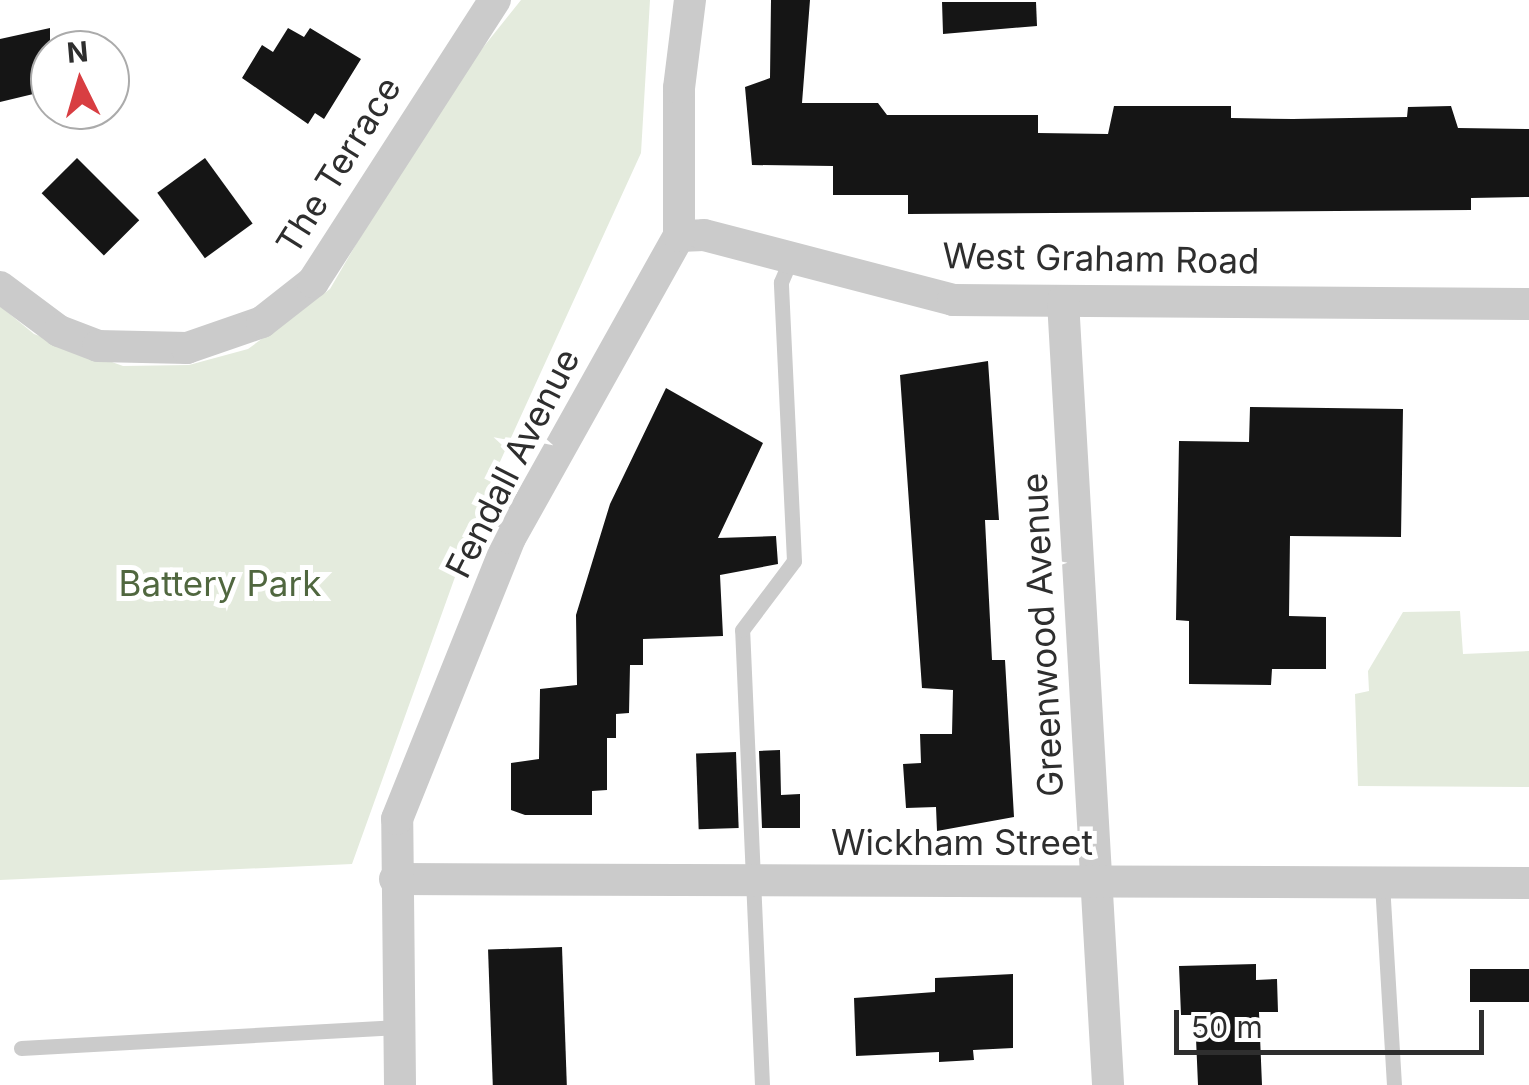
<!DOCTYPE html>
<html>
<head>
<meta charset="utf-8">
<style>
	body { margin:0 }
	#map { position:relative; width:1529px; height:1085px; overflow:hidden; background:#fff; font-family:Inter,sans-serif }
	div>[style] { position:absolute }
	[style*='--x'] { left:calc(var(--x)*1px); top:calc(var(--y)*1px); width:calc(var(--w)*1px); rotate:calc(var(--a)*1deg) }
	.green>* { inset:0; background:#e4ebdd }
	.building>* { inset:0; background:#151515; transform-origin:0 0 }
	.lane>* { height:15px; margin:-7.5px; padding:0 7.5px; transform-origin:7.5px; border-radius:7.5px; background:#cbcbcb }
	.street>* { height:32px; margin:-16px; padding:0 16px; transform-origin:16px; border-radius:16px; background:#cbcbcb }
	span { translate:-50% -50%; white-space:nowrap; text-align:center; line-height:1.15; -webkit-text-stroke:10px #fff; paint-order:stroke }
	.street-label { font-size:35px; color:#2e2e2e }
	.park-label { font-size:35px; color:#50673f }
	.north { position:absolute; left:30px; top:30px; width:100px; height:100px; box-sizing:border-box; background:#fff; border:2px solid #ababab; border-radius:50%; rotate:355deg; font-size:28px; font-weight:700; line-height:40px; text-align:center; color:#2e2e2e }
	.north::after { content:''; display:block; margin:auto; width:35px; height:45px; background:#d83e42; clip-path:polygon(50% 0,100% 100%,50% 72%,0 100%) }
	.scale { position:absolute; left:1174px; top:1010px; width:310px; height:45px; box-sizing:border-box; border:5px solid #2e2e2e; border-top:0; padding-left:12px; font-size:30px; line-height:35px; white-space:nowrap; color:#2e2e2e; -webkit-text-stroke:8px #fff; paint-order:stroke }
</style>
</head>
<body>
<div id="map">
	<div class="green">
		<div style="clip-path:polygon(521px 0,650px 0,641px 153px,483px 499px,352px 864px,0 880px,0 306px,34px 334px,123px 366px,189px 365px,248px 349px,330px 289px,437px 105px)"></div>
		<div style="clip-path:polygon(1460px 611px,1463px 654px,1529px 651px,1529px 787px,1358px 786px,1355px 694px,1369px 691px,1368px 671px,1403px 612px)"></div>
	</div>
	<div class="building">
		<div style="clip-path:polygon(771px 0,810px 0,802px 103px,878px 103px,887px 115px,1038px 115px,1038px 133px,1108px 134px,1114px 106px,1231px 106px,1231px 118px,1293px 119px,1407px 117px,1408px 107px,1451px 106px,1458px 128px,1529px 129px,1529px 197px,1471px 198px,1471px 210px,908px 214px,908px 195px,833px 195px,833px 166px,752px 165px,745px 87px,770px 78px)"></div>
		<div style="clip-path:polygon(942px 2px,1036px 2px,1037px 26px,943px 34px)"></div>
		<div style="clip-path:polygon(50px 28px,50px 90px,0 102px,0 39px)"></div>
		<div style="clip-path:polygon(288px 28px,304px 37px,310px 28px,361px 59px,324px 119px,315px 113px,308px 124px,242px 78px,262px 45px,273px 52px)"></div>
		<div style="left:77px;top:158px;width:88px;height:50px;rotate:45deg"></div>
		<div style="left:205px;top:158px;width:81px;height:59px;rotate:54deg"></div>
		<div style="clip-path:polygon(988px 361px,999px 520px,985px 520px,992px 660px,1005px 660px,1014px 817px,937px 831px,936px 807px,906px 808px,903px 764px,921px 763px,920px 734px,952px 734px,953px 690px,922px 688px,900px 375px)"></div>
		<div style="clip-path:polygon(666px 388px,763px 443px,718px 538px,776px 536px,778px 564px,720px 575px,723px 636px,643px 639px,643px 665px,630px 665px,629px 713px,616px 714px,616px 738px,607px 738px,607px 790px,592px 791px,592px 815px,525px 815px,511px 810px,511px 763px,539px 759px,540px 689px,577px 685px,576px 615px,610px 504px)"></div>
		<div style="clip-path:polygon(1250px 407px,1403px 409px,1401px 537px,1290px 536px,1289px 616px,1326px 617px,1326px 669px,1272px 669px,1271px 685px,1189px 684px,1189px 621px,1176px 620px,1179px 441px,1249px 442px)"></div>
		<div style="clip-path:polygon(780px 750px,781px 795px,800px 794px,800px 828px,762px 828px,759px 751px)"></div>
		<div style="left:736px;top:752px;width:76px;height:40px;rotate:88deg"></div>
		<div style="left:562px;top:947px;width:138px;height:74px;rotate:88deg"></div>
		<div style="clip-path:polygon(1256px 964px,1256px 980px,1277px 979px,1278px 1012px,1259px 1012px,1262px 1085px,1198px 1085px,1195px 1015px,1181px 1015px,1179px 966px)"></div>
		<div style="left:1470px;top:969px;width:59px;height:33px"></div>
		<div style="clip-path:polygon(1013px 974px,1013px 1048px,973px 1050px,974px 1060px,939px 1062px,939px 1052px,856px 1056px,854px 998px,935px 992px,935px 978px)"></div>
	</div>
	<div class="lane">
		<div style="--x:1382;--y:883;--w:202;--a:86.6"></div>
		<div style="--x:21;--y:1048;--w:378;--a:-3.2"></div>
		<div style="--x:762;--y:1085;--w:455;--a:-92.5"></div>
		<div style="--x:742;--y:630;--w:86;--a:-53"></div>
		<div style="--x:794;--y:561;--w:279;--a:-92.7"></div>
		<div style="--x:781;--y:282;--w:25;--a:-67"></div>
	</div>
	<div class="street">
		<div style="--x:679;--y:236;--w:25;--a:-2"></div>
		<div style="--x:704;--y:235;--w:257;--a:14.6"></div>
		<div style="--x:953;--y:300;--w:576;--a:0.4"></div>
		<div style="--x:0;--y:287;--w:74;--a:36.7"></div>
		<div style="--x:59;--y:331;--w:42;--a:21"></div>
		<div style="--x:98;--y:346;--w:89;--a:1.3"></div>
		<div style="--x:187;--y:348;--w:79;--a:-19.1"></div>
		<div style="--x:262;--y:322;--w:65;--a:-38.1"></div>
		<div style="--x:313;--y:282;--w:336;--a:-57.2"></div>
		<div style="--x:1063;--y:301;--w:785;--a:86.71"></div>
		<div style="--x:395;--y:879;--w:1134;--a:0.2"></div>
		<div style="--x:400;--y:1085;--w:266;--a:-90.6"></div>
		<div style="--x:397;--y:819;--w:303;--a:-68.1"></div>
		<div style="--x:510;--y:538;--w:346;--a:-60.8"></div>
		<div style="--x:679;--y:236;--w:148;--a:-90"></div>
		<div style="--x:679;--y:88;--w:89;--a:-82.9"></div>
	</div>
	<div class="street-label">
		<span style="left:338px;top:165px;rotate:-58deg">The Terrace</span>
		<span style="left:1101px;top:258px;rotate:1deg">West Graham Road</span>
		<span style="left:512px;top:463px;rotate:-63deg">Fendall Avenue</span>
		<span style="left:1042px;top:635px;rotate:-93deg">Greenwood Avenue</span>
		<span style="left:962px;top:842px">Wickham Street</span>
	</div>
	<div class="park-label">
		<span style="left:220px;top:583px">Battery Park</span>
	</div>
	<div class="north">N</div>
	<div class="scale">50 m</div>
</div>
</body>
</html>
